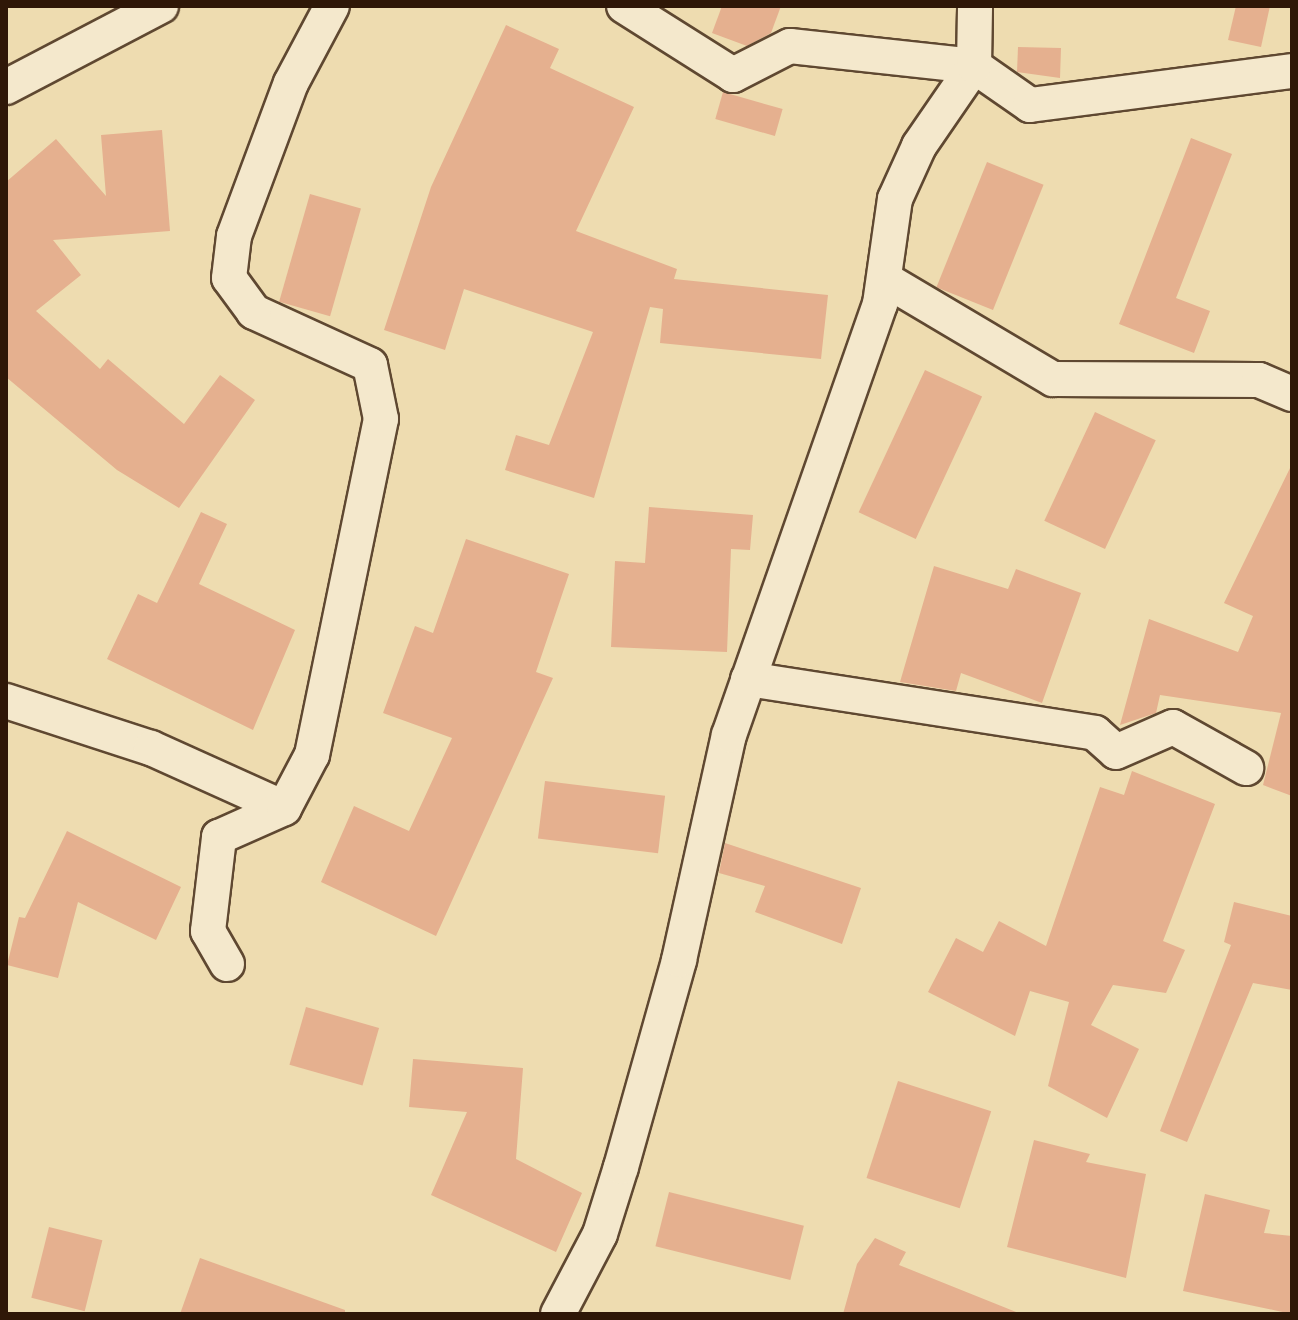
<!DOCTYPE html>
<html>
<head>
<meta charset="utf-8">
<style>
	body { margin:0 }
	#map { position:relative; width:1298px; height:1320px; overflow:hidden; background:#eedcb0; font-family:"EB Garamond",serif }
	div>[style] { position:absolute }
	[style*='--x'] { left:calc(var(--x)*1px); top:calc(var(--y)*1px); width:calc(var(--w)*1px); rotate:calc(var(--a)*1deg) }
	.building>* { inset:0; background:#e5b08f; transform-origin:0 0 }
	.roads { filter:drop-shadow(2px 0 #5f4831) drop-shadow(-2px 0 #5f4831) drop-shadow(0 2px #5f4831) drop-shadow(0 -2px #5f4831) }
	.minor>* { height:34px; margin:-17px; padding:0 17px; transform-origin:17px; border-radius:17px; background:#f4e8cc }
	span { translate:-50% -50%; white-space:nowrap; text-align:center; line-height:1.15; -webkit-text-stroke:7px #f4e8cc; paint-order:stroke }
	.frame { position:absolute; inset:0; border:8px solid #2f1707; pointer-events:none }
</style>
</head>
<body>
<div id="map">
	<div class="building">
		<div style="clip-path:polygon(722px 6px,781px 6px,771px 33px,747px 46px,712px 33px)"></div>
		<div style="clip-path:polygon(1236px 6px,1270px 6px,1261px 47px,1228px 40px)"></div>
		<div style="clip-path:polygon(506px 25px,559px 49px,550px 68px,634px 107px,576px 231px,677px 269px,674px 279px,828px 295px,821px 359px,660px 343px,663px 309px,650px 307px,594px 498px,505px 470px,516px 435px,549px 445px,593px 332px,464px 289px,445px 350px,384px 330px,431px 187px)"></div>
		<div style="clip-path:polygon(1018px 47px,1061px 48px,1060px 78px,1017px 72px)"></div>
		<div style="left:723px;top:92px;width:62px;height:28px;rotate:16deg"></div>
		<div style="clip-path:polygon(162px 130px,170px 231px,53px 240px,81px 275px,36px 311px,100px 369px,108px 359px,184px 424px,220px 375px,255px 400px,179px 508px,117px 470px,6px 377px,6px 182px,56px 139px,106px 196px,101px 135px)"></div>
		<div style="clip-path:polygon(1191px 138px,1232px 154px,1176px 298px,1210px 311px,1194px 353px,1119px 324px)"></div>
		<div style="left:987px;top:162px;width:61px;height:135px;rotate:22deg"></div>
		<div style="left:310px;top:194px;width:53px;height:112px;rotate:16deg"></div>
		<div style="left:925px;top:370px;width:63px;height:157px;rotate:25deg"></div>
		<div style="left:1095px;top:412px;width:67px;height:120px;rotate:25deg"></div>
		<div style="clip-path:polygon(1292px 464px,1292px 796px,1263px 785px,1281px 713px,1160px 695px,1156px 713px,1120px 725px,1149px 619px,1238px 652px,1253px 616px,1224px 603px)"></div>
		<div style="clip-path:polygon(649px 507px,753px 515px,750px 550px,731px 549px,727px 652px,611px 647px,615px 561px,645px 563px)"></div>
		<div style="clip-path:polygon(201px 512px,227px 524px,199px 584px,295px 630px,253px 730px,107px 659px,138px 594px,157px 603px)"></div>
		<div style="clip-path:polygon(466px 539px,569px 574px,536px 672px,553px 678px,436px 936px,321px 882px,354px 806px,409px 831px,452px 738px,383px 713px,415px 626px,433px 633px)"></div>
		<div style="clip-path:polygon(934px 566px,1008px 589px,1016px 569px,1081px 593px,1042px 703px,961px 673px,956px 691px,900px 682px)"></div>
		<div style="clip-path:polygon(1132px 771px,1215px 804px,1163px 941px,1185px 950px,1166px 993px,1113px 985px,1091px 1025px,1139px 1049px,1107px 1118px,1048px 1086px,1069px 1002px,1030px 991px,1015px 1036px,928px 992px,956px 938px,983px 952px,999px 921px,1046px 946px,1100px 787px,1124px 795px)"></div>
		<div style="left:545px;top:781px;width:121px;height:58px;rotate:7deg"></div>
		<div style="clip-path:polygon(67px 831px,181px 887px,156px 940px,78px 902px,58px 978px,7px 965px,19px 917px,25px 918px)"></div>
		<div style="clip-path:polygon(725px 843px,861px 888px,842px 944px,755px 912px,765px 886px,719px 873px)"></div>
		<div style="clip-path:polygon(1234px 902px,1292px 916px,1292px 990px,1253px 983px,1187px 1142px,1160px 1131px,1231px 945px,1224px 942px)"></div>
		<div style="left:306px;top:1007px;width:76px;height:60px;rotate:16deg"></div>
		<div style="clip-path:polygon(413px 1059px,523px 1068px,516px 1159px,582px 1193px,556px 1252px,431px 1195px,467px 1112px,409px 1107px)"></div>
		<div style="left:898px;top:1081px;width:98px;height:102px;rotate:18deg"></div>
		<div style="clip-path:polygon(1034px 1140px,1090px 1154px,1086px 1162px,1146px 1174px,1126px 1278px,1007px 1247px)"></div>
		<div style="left:669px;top:1192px;width:139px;height:56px;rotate:14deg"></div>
		<div style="clip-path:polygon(1205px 1194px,1270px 1210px,1264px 1233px,1292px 1236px,1292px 1314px,1183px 1291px)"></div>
		<div style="left:49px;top:1227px;width:55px;height:73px;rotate:14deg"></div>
		<div style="clip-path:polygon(875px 1238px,906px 1252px,899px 1265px,1021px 1314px,843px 1314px,857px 1264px)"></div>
		<div style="clip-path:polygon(200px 1258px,345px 1310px,345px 1314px,180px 1314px)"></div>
	</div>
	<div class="roads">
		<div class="minor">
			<div style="--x:624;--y:6;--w:129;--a:32.3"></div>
			<div style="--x:733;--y:75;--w:64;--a:-27"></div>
			<div style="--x:790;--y:46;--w:185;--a:6.2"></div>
			<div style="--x:974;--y:66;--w:68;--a:34.9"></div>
			<div style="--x:1030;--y:105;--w:264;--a:-7.4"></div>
			<div style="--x:6;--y:87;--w:175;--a:-27.6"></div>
			<div style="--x:886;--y:280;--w:194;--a:30.7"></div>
			<div style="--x:1053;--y:379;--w:206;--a:0.3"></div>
			<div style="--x:1259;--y:380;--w:36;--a:23"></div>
			<div style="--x:748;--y:679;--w:351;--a:8.8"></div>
			<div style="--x:1095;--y:733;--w:28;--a:42"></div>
			<div style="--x:1116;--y:752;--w:62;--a:-23.7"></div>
			<div style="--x:1173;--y:727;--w:84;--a:29.3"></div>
			<div style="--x:6;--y:701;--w:152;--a:18"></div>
			<div style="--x:151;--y:748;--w:146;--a:24.3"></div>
			<div style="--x:227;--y:964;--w:38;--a:-120"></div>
			<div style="--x:208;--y:931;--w:95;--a:-83.3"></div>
			<div style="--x:219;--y:837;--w:71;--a:-24"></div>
			<div style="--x:284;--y:808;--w:60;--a:-62.2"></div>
			<div style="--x:312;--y:755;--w:343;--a:-78.4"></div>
			<div style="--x:381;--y:419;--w:55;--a:-101.5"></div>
			<div style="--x:370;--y:365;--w:128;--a:-155.4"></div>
			<div style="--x:254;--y:312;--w:42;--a:-126.3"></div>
			<div style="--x:229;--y:278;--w:42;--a:-83.2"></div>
			<div style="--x:234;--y:236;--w:163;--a:-69.6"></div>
			<div style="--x:291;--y:83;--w:87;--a:-62"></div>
			<div style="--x:558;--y:1314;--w:90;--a:-62.3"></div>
			<div style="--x:600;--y:1234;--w:70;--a:-72.6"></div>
			<div style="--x:621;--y:1167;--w:215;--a:-74.3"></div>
			<div style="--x:679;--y:960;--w:230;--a:-77.5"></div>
			<div style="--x:729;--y:735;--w:457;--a:-70.7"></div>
			<div style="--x:880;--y:304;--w:106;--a:-81.9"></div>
			<div style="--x:895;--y:199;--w:58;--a:-65.6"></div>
			<div style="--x:919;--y:146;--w:97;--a:-55.5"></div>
			<div style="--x:974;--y:66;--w:60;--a:-89"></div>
		</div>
	</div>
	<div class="frame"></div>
</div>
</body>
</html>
